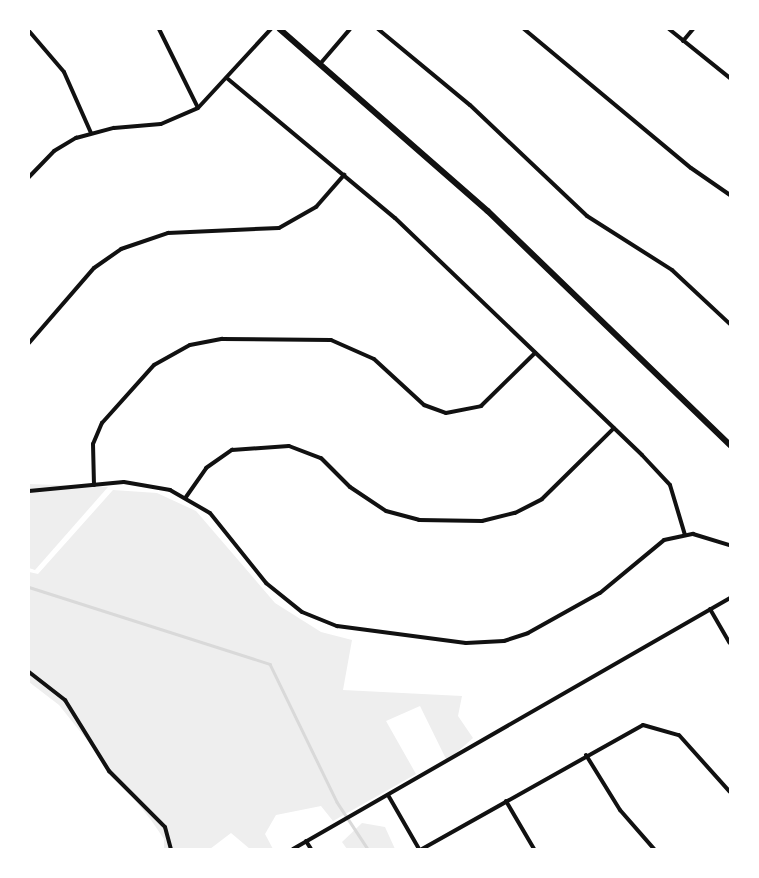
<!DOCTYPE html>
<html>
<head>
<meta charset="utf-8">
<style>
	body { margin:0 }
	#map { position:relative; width:759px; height:878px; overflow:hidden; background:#fff; font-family:"Crimson Pro",serif }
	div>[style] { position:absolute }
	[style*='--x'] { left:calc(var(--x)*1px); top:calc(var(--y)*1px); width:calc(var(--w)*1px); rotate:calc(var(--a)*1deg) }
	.green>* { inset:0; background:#eee }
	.stream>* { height:2.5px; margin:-1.25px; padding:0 1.25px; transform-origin:1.25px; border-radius:1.25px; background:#d9d9d9 }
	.minor>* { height:4px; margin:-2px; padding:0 2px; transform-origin:2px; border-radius:2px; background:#111 }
	.secondary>* { height:5.5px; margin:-2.75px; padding:0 2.75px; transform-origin:2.75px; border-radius:2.75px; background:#111 }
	span { translate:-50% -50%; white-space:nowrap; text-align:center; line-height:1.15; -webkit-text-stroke:4.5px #fff; paint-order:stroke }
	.frame { position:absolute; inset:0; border:30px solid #fff; pointer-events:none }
</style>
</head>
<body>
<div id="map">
	<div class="green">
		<div style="clip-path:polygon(29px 484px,108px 487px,35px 570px,29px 568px)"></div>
		<div style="clip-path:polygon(113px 490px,157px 493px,196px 511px,275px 603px,321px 632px,352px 640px,343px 690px,462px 696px,458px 716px,473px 738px,447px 761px,420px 706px,386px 721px,416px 774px,333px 821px,321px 806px,276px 815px,265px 834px,273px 849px,250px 849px,231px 833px,210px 849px,164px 849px,164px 839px,151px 820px,59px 705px,29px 682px,29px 572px,38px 574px)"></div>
		<div style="clip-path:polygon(362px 823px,385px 827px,395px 849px,347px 849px,342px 842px)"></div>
	</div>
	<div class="stream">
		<div style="--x:29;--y:587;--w:253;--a:17.7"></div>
		<div style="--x:270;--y:664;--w:153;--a:64.1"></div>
		<div style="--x:337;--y:802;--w:56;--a:56.6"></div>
	</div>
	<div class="minor">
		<div style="--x:159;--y:29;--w:88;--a:63.7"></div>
		<div style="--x:378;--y:29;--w:119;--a:39.6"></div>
		<div style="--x:470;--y:105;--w:161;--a:43.5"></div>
		<div style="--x:587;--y:216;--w:101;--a:32.4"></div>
		<div style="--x:672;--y:270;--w:79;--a:43"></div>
		<div style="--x:524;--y:29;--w:217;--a:39.8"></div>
		<div style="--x:691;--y:168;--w:47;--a:34.7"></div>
		<div style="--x:669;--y:29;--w:78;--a:38.8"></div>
		<div style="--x:29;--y:31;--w:54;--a:49.5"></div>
		<div style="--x:64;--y:72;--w:67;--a:66.1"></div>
		<div style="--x:683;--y:41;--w:16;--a:-50"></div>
		<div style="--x:320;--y:64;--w:46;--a:-49.4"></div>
		<div style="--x:228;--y:79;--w:217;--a:39.8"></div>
		<div style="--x:395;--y:218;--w:342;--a:43.8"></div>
		<div style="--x:642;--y:455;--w:41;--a:47"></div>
		<div style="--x:670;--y:485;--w:52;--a:73.3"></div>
		<div style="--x:29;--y:177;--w:36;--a:-46"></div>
		<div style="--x:54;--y:151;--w:26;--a:-31"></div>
		<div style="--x:76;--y:138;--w:39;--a:-15"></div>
		<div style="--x:114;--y:128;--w:47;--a:-4.9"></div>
		<div style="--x:161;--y:124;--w:40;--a:-23.4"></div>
		<div style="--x:198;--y:108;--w:108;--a:-47.3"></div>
		<div style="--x:29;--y:343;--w:99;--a:-49.1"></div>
		<div style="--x:94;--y:268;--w:33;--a:-35"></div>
		<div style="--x:121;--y:249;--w:50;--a:-18.8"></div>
		<div style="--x:168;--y:233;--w:111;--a:-2.6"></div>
		<div style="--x:279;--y:228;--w:43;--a:-29.6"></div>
		<div style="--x:316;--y:207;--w:43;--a:-48.8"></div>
		<div style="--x:94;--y:485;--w:41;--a:-91.4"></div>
		<div style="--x:93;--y:444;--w:23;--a:-67"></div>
		<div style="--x:102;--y:423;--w:78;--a:-48.1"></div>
		<div style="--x:154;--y:365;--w:41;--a:-29.1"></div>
		<div style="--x:190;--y:345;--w:33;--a:-11"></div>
		<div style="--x:222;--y:339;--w:109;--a:0.5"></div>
		<div style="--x:331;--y:340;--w:47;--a:23.8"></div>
		<div style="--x:374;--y:359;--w:68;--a:42.6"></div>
		<div style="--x:424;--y:405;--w:23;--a:20"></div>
		<div style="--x:446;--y:413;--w:36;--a:-11"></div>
		<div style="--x:481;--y:406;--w:76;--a:-44.5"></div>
		<div style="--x:29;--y:491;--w:95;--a:-5.4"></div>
		<div style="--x:124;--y:482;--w:47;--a:9.9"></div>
		<div style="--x:170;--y:490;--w:46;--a:29.9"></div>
		<div style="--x:210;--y:513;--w:90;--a:51.3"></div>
		<div style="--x:266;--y:583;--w:46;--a:38.9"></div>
		<div style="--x:302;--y:612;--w:38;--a:22"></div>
		<div style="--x:337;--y:626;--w:130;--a:7.5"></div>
		<div style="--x:466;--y:643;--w:38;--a:-3"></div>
		<div style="--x:504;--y:641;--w:25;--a:-18"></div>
		<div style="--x:528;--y:633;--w:82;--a:-29.1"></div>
		<div style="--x:600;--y:593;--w:83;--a:-39.6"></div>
		<div style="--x:664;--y:540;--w:30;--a:-12"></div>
		<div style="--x:693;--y:534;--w:39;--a:17"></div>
		<div style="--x:186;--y:497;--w:35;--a:-55"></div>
		<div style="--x:206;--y:468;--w:32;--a:-35"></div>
		<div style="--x:232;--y:450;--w:57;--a:-4"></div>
		<div style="--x:289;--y:446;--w:34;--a:21"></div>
		<div style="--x:321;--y:458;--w:41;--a:45"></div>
		<div style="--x:350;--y:487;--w:43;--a:33.7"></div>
		<div style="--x:386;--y:511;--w:34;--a:15"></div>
		<div style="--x:419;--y:520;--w:63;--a:0.9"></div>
		<div style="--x:482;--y:521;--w:34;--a:-14"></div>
		<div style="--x:515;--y:513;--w:30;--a:-27"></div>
		<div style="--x:542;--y:499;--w:101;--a:-44.6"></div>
		<div style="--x:710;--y:609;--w:39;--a:60"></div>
		<div style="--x:29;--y:672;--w:46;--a:37.9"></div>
		<div style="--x:65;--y:700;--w:84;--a:58.2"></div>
		<div style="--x:109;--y:771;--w:79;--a:45"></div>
		<div style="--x:165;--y:827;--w:23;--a:75"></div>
		<div style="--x:586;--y:755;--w:65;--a:58.3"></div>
		<div style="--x:620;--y:810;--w:52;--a:48.9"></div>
		<div style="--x:388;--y:795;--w:62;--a:60.1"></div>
		<div style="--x:506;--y:801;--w:56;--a:59.7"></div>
		<div style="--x:306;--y:841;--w:9;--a:58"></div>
		<div style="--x:293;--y:849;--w:504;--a:-29.87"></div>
		<div style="--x:422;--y:849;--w:253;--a:-29.3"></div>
		<div style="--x:643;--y:725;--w:37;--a:16"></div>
		<div style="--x:679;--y:735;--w:76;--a:48.2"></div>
	</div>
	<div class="secondary">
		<div style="--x:280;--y:29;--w:276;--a:41.2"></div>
		<div style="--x:488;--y:211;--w:337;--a:44"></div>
	</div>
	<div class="frame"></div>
</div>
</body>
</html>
